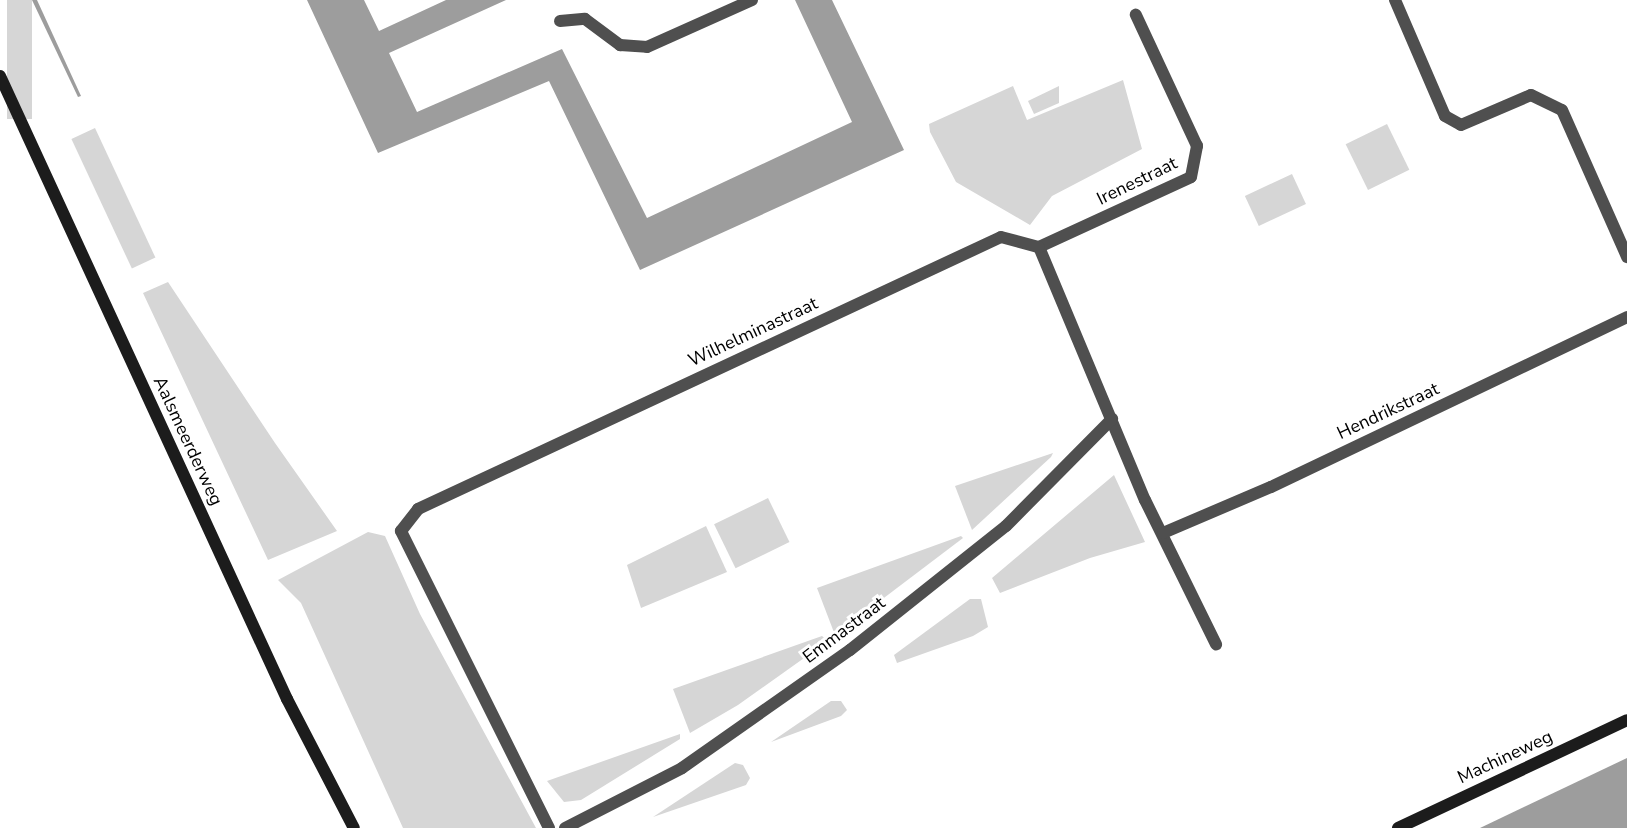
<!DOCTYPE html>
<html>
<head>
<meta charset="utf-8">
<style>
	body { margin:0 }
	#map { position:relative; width:1627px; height:828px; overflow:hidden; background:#fff; font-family:"Nunito Sans",sans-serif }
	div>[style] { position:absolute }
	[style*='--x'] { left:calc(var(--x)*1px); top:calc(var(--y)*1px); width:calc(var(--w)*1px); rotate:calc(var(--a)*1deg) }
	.green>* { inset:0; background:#d6d6d6; transform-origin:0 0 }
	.water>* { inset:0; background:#9d9d9d }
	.street>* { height:12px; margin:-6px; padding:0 6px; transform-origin:6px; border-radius:6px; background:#4f4f4f }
	.secondary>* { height:12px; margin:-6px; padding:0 6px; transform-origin:6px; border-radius:6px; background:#1c1c1c }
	span { translate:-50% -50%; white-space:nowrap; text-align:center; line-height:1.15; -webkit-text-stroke:6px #fff; paint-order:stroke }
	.street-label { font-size:18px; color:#000 }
</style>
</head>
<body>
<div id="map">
	<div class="green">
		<div style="left:7px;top:0;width:25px;height:119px"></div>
		<div style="clip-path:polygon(1123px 80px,1142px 149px,1052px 196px,1030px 225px,956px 182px,930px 132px,929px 124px,1013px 86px,1027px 120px)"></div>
		<div style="clip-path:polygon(1059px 86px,1059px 103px,1034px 114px,1028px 101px)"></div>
		<div style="left:1387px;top:124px;width:51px;height:46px;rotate:64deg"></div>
		<div style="left:95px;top:128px;width:143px;height:26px;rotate:65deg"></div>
		<div style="left:1292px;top:174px;width:33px;height:52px;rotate:65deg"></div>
		<div style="clip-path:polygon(168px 282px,275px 443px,337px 531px,268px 560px,143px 293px)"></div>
		<div style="clip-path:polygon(1053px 453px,1051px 457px,972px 530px,955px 486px)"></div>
		<div style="clip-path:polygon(1114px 475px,1145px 542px,1090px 558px,1000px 593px,992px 578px)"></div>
		<div style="left:768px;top:498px;width:49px;height:60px;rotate:64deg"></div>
		<div style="clip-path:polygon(706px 526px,727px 572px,641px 608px,627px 565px)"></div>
		<div style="clip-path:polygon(368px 532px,385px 536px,420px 614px,536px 828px,403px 828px,301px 603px,278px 580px)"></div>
		<div style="clip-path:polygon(961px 536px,963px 538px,835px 635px,817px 588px)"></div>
		<div style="clip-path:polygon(970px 599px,981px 599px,988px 627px,973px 636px,897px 663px,894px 655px)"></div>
		<div style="clip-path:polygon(822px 636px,828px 641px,738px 705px,690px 733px,673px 689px)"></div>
		<div style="clip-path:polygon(831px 701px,841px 701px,847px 710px,841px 716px,771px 742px)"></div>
		<div style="clip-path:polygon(680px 734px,680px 739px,581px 800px,564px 802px,547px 781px)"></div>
		<div style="clip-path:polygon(735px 763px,743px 765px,750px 778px,746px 785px,653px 817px)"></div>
	</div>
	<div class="water">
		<div style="clip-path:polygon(32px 0,37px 0,81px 96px,78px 97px)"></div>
		<div style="clip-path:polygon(307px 0,364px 0,379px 31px,446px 0,506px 0,389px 53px,417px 112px,562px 49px,647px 218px,852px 122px,795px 0,832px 0,904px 150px,640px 270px,549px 81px,378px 153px)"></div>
		<div style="clip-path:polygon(1627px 758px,1627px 828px,1480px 828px)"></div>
	</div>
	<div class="street">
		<div style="--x:1395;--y:0;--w:126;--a:66.7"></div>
		<div style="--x:1445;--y:116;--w:18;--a:29"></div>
		<div style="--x:1461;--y:125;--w:76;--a:-23.2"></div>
		<div style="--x:1531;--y:95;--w:34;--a:26"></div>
		<div style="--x:1562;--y:110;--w:161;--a:66.1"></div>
		<div style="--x:560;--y:21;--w:25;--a:-5"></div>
		<div style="--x:585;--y:19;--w:44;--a:36.6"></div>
		<div style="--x:620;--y:45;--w:27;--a:4"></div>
		<div style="--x:647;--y:47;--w:115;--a:-24.1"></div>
		<div style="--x:1039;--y:247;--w:274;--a:67.3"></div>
		<div style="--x:1145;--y:500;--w:161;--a:63.8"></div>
		<div style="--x:1039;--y:247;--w:167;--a:-24.7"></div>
		<div style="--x:1191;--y:177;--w:32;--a:-79"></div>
		<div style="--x:1197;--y:146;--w:145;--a:-115"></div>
		<div style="--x:1163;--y:533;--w:117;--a:-23.1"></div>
		<div style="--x:1271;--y:487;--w:395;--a:-25.5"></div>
		<div style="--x:549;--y:828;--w:332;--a:-116.5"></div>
		<div style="--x:401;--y:531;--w:28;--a:-52"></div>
		<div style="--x:418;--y:509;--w:643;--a:-25.01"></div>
		<div style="--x:1001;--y:237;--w:39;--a:15"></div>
		<div style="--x:565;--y:828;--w:131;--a:-27.1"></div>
		<div style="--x:682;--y:768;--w:205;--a:-35.1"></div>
		<div style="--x:850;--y:650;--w:199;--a:-38.5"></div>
		<div style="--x:1006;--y:526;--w:151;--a:-45.3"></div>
	</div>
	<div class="secondary">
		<div style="--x:0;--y:76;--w:686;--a:65.27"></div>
		<div style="--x:287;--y:699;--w:145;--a:62.6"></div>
		<div style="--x:1398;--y:828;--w:253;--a:-25.2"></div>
	</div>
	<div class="street-label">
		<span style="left:1137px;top:181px;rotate:-26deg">Irenestraat</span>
		<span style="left:753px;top:332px;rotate:-25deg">Wilhelminastraat</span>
		<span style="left:1388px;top:411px;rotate:-25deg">Hendrikstraat</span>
		<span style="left:188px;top:441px;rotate:65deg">Aalsmeerderweg</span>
		<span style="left:844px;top:630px;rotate:-37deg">Emmastraat</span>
		<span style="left:1505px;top:757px;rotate:-25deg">Machineweg</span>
	</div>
</div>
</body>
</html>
